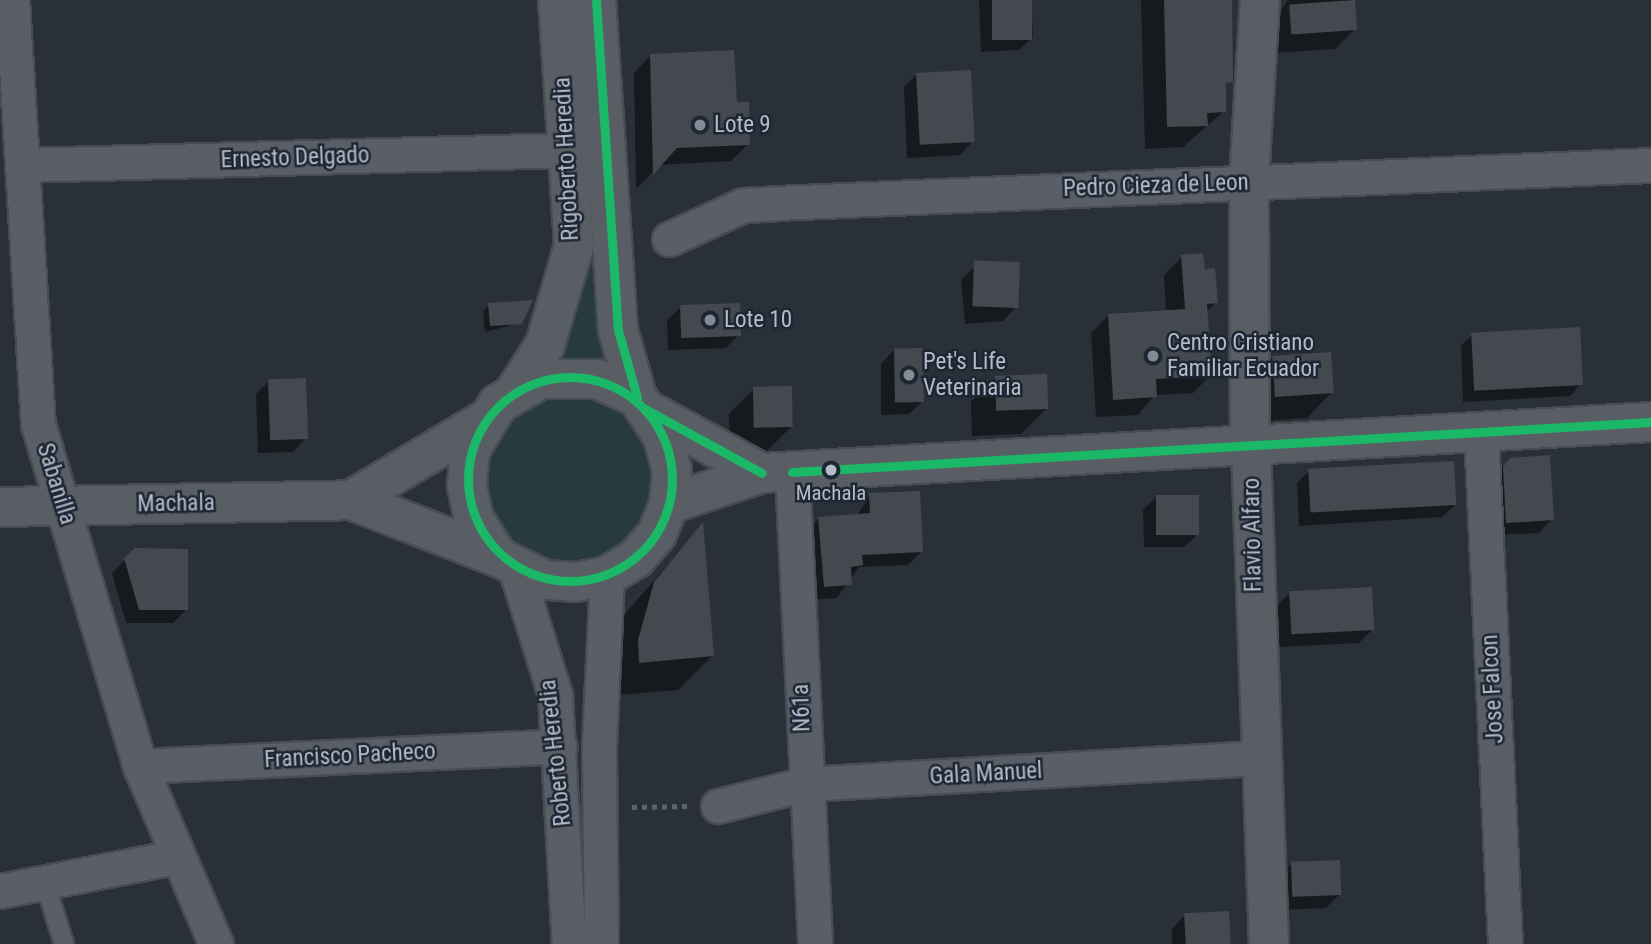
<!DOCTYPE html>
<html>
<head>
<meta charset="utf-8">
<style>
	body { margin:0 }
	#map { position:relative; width:1651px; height:944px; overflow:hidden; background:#2a3038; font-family:"Roboto Condensed",sans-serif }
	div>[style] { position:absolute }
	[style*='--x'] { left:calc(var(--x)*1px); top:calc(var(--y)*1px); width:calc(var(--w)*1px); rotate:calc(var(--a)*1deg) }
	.green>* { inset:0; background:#273a3e }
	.round { border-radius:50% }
	.shadow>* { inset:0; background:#0007 }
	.building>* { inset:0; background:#444950; transform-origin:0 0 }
	.path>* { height:4.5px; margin-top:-2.25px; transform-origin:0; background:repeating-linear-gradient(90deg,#5d636a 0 5px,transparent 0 10px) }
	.roads { filter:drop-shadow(2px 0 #484c53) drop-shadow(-2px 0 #484c53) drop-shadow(0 2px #484c53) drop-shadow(0 -2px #484c53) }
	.lane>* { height:18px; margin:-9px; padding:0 9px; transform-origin:9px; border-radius:9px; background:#5a5e66 }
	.street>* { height:33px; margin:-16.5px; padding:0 16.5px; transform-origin:16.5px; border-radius:16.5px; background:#5a5e66 }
	.secondary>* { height:38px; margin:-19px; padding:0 19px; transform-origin:19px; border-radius:19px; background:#595d64 }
	.bus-1>* { height:9px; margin:-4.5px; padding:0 4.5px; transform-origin:4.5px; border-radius:4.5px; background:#1ab867 }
	.bus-1>.ring { margin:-4.5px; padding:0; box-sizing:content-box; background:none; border:9px solid #1ab867; border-radius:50% }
	.dots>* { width:19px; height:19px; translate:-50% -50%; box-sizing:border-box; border:4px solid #1d2633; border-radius:50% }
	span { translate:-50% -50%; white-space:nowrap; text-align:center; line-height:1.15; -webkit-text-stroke:5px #1d2633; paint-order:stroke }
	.bus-label { font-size:21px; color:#b4bcc9 }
	.poi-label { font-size:23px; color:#b4bcc9 }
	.left { translate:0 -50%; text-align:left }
	.street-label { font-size:23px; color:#b4bcc9 }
</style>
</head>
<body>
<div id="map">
	<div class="green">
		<div style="clip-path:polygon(563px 0,625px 386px,541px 372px,551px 352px)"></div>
		<div class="round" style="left:480px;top:389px;width:178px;height:178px"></div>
	</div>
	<div class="shadow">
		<div style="clip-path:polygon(979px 0,1031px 0,1033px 37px,1019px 50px,981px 52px)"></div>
		<div style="clip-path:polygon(1141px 0,1231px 0,1224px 111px,1183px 147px,1145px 149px)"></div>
		<div style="clip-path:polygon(1288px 0,1353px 0,1355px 29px,1335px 49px,1272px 53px,1270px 25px)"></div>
		<div style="clip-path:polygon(651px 55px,735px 104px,748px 144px,731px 161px,660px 165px,636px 189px,634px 73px)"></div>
		<div style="clip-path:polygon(917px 74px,973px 141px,960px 155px,907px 158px,904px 87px)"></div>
		<div style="clip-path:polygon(1182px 257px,1203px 271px,1216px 302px,1206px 313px,1211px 375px,1193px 393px,1155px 395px,1138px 415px,1096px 417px,1091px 333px,1109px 315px,1166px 312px,1164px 275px)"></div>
		<div style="clip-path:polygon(974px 267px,1016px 307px,1003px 321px,965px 324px,961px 280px)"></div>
		<div style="clip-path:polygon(489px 305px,520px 323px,485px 332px,483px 311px)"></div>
		<div style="clip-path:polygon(681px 307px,739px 335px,726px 348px,668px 350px,667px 320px)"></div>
		<div style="clip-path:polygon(1472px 335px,1581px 384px,1570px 396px,1463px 402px,1461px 346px)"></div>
		<div style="clip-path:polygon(894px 350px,923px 401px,909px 414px,881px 415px,881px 364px)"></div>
		<div style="clip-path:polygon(1272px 358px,1332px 392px,1307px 418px,1247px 422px,1247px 383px)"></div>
		<div style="clip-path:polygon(996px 377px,1046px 409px,1021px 434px,972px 436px,971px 402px)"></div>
		<div style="clip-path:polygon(269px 381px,306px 438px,293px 452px,258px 453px,256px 394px)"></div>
		<div style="clip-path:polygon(754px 389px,792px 426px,766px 452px,730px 453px,729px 414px)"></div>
		<div style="clip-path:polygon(1511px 459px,1552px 519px,1539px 533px,1493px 535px,1497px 473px)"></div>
		<div style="clip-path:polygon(1309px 471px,1455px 505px,1442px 517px,1299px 526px,1297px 483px)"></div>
		<div style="clip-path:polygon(870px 495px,922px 551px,908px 565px,859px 567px,837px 598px,811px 600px,806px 532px,819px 518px,857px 516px)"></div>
		<div style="clip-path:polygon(1156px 497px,1198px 534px,1184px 547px,1144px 547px,1143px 510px)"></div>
		<div style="clip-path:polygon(702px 526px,712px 656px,678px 690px,606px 696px,621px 618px)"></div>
		<div style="clip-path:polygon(125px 560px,186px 610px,173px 623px,126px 623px,112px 573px)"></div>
		<div style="clip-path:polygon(1290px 593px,1373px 629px,1359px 643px,1278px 647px,1276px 606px)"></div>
		<div style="clip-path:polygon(1291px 864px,1340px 894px,1326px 908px,1280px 910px,1278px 877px)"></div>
		<div style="clip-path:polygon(1185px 915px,1227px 944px,1172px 944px,1172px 929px)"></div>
	</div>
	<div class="building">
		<div style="left:992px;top:0;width:40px;height:40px"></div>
		<div style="clip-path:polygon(1164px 0,1232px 0,1233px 82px,1226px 83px,1226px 112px,1207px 113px,1208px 126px,1167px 127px)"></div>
		<div style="left:1355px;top:0;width:30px;height:66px;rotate:86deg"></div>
		<div style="clip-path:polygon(734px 50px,737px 102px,749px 102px,750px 145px,677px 148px,653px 175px,650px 54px)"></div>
		<div style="left:971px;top:70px;width:72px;height:55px;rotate:87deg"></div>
		<div style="clip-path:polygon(1203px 253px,1205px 269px,1215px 268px,1218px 303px,1207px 304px,1212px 376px,1156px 379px,1157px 397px,1113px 400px,1108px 314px,1185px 309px,1181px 255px)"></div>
		<div style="left:1020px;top:262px;width:46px;height:46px;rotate:92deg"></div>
		<div style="clip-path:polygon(533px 300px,522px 324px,490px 326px,488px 303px)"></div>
		<div style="left:740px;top:303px;width:33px;height:60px;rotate:88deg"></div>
		<div style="left:1580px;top:327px;width:58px;height:109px;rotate:87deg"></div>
		<div style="left:923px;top:348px;width:54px;height:29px;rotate:89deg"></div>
		<div style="left:1331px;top:352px;width:41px;height:59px;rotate:86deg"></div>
		<div style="left:1047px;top:374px;width:35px;height:52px;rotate:88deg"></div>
		<div style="left:306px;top:378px;width:61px;height:38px;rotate:88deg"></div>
		<div style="left:792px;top:386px;width:41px;height:39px;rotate:89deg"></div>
		<div style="clip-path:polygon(1550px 455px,1554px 520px,1506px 523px,1503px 467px,1510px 458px)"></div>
		<div style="left:1454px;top:461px;width:44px;height:146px;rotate:87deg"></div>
		<div style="clip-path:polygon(920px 491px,923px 552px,862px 555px,863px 565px,851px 567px,852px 585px,824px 587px,818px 517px,870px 513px,869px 493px)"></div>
		<div style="left:1156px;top:495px;width:43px;height:40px"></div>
		<div style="clip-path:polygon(703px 522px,714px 656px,639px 663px,638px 640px,654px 582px)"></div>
		<div style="clip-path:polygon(135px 548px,188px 549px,188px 610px,139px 610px,124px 558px)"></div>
		<div style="left:1372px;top:587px;width:43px;height:83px;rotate:87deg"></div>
		<div style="left:1340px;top:860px;width:35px;height:49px;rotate:88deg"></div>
		<div style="left:1229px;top:911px;width:33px;height:45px;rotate:87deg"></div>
	</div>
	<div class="path">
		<div style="--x:632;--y:807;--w:57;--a:-1"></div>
	</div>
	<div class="roads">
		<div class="lane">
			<div style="--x:45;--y:883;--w:64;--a:72.7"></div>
		</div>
		<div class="street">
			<div style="--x:12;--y:0;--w:425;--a:86.5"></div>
			<div style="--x:38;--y:424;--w:357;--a:73.4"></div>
			<div style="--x:140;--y:766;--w:194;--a:66.9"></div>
			<div style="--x:23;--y:165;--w:543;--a:-1.58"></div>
			<div style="--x:669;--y:239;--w:81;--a:-24.7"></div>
			<div style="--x:743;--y:205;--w:34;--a:-3"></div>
			<div style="--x:777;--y:203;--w:875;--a:-2.49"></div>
			<div style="--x:1481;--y:433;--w:512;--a:87.31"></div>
			<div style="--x:792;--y:472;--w:473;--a:87.2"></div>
			<div style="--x:515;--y:567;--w:134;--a:72.6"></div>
			<div style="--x:555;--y:695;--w:249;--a:86.8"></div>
			<div style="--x:140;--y:766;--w:420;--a:-2.7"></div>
			<div style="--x:718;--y:806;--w:90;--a:-14.2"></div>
			<div style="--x:805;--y:784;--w:454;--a:-3.3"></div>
			<div style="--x:0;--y:891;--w:178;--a:-11"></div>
			<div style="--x:601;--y:944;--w:199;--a:-90.6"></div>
			<div style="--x:599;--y:745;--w:169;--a:-87.3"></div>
		</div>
		<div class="secondary">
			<div style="--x:596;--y:0;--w:331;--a:86.2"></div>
			<div style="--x:618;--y:330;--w:70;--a:74.2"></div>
			<div style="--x:1260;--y:0;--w:182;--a:93.5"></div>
			<div style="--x:1249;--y:182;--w:240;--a:89.8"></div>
			<div style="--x:1250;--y:422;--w:522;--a:87.92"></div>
			<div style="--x:516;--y:390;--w:54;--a:-57.2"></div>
			<div style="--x:545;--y:345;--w:103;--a:-73.7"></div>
			<div style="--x:574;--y:246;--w:247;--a:-93.7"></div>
			<div style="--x:645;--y:409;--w:33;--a:57"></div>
			<div style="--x:663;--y:437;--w:34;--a:75"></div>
			<div style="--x:672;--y:470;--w:34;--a:95"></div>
			<div style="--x:669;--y:504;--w:32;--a:112"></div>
			<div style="--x:657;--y:534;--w:33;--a:131"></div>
			<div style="--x:635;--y:559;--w:33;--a:149"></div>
			<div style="--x:607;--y:576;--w:32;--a:169"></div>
			<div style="--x:576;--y:582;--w:31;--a:-176"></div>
			<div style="--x:545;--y:580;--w:52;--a:-153.9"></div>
			<div style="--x:498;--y:557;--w:45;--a:-122.3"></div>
			<div style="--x:474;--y:519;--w:35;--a:-102"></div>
			<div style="--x:467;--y:485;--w:34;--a:-85"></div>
			<div style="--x:470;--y:451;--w:55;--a:-59.2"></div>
			<div style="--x:498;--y:404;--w:50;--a:-30.2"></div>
			<div style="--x:541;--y:379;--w:56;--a:0"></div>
			<div style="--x:597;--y:379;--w:44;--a:24.2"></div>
			<div style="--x:637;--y:397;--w:14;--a:56"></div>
			<div style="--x:645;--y:409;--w:133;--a:28.7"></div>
			<div style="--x:351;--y:500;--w:156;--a:-30.8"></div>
			<div style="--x:669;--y:504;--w:98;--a:-18.4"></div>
			<div style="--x:762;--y:473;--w:890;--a:-3.28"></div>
			<div style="--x:0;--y:507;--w:351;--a:-1.1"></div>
			<div style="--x:351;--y:500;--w:158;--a:21.2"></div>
		</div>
	</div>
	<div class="bus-1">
		<div style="--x:596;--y:0;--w:331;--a:86.2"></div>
		<div style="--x:618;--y:330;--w:70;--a:74.2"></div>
		<div class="ring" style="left:468px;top:377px;width:195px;height:195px"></div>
		<div style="--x:645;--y:409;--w:133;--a:28.7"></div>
		<div style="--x:792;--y:472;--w:860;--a:-3.33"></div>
	</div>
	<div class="dots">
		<div style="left:700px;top:125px;background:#848b96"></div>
		<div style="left:710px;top:320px;background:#848b96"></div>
		<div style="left:1153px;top:356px;background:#848b96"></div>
		<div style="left:909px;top:375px;background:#848b96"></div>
		<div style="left:831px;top:470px;background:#b4bcc9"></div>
	</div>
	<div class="bus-label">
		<span style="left:831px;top:493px">Machala</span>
	</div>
	<div class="poi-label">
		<span class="left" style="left:714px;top:125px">Lote 9</span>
		<span class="left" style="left:724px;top:320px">Lote 10</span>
		<span class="left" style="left:1167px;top:356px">Centro Cristiano<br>Familiar Ecuador</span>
		<span class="left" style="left:923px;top:375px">Pet's Life<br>Veterinaria</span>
	</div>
	<div class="street-label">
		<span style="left:295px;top:158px;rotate:-2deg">Ernesto Delgado</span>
		<span style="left:567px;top:159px;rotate:-93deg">Rigoberto Heredia</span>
		<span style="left:1156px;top:186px;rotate:-2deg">Pedro Cieza de Leon</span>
		<span style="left:56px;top:484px;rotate:73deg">Sabanilla</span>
		<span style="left:176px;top:504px;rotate:-1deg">Machala</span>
		<span style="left:1253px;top:535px;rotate:-91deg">Flavio Alfaro</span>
		<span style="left:1493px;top:689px;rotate:-93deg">Jose Falcon</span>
		<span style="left:802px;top:708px;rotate:-92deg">N61a</span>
		<span style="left:556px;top:753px;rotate:-96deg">Roberto Heredia</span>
		<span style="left:350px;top:756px;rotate:-3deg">Francisco Pacheco</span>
		<span style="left:986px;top:774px;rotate:-3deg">Gala Manuel</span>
	</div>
</div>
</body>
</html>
